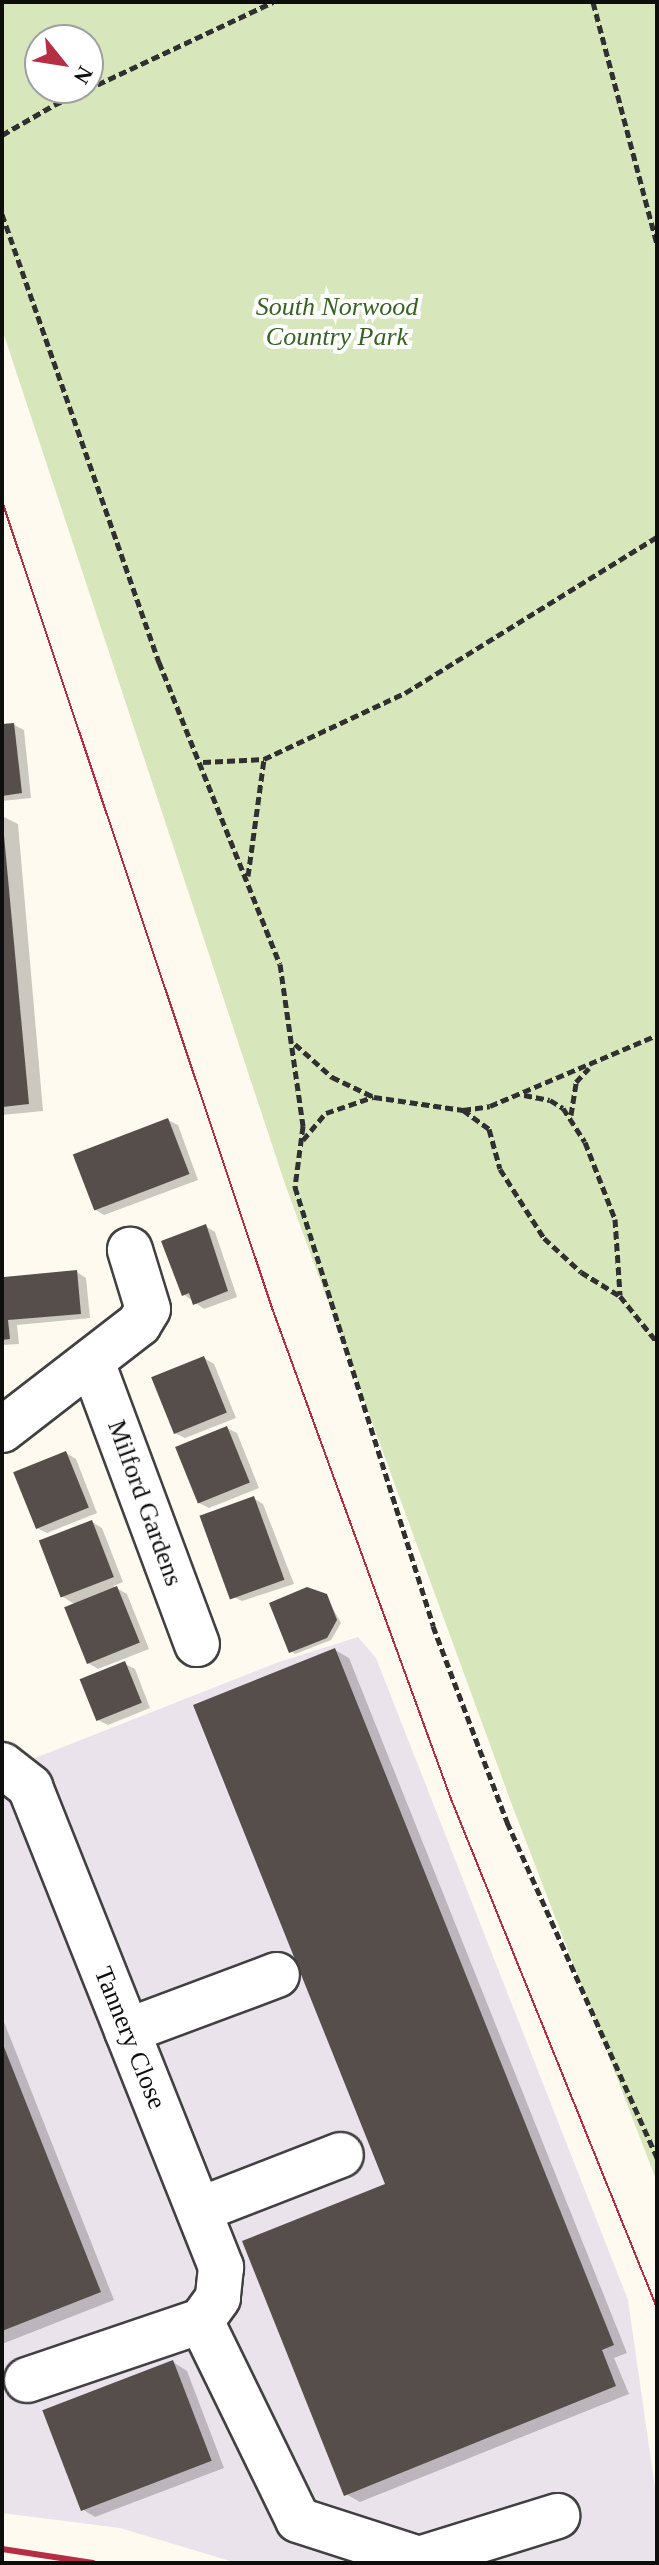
<!DOCTYPE html>
<html>
<head>
<meta charset="utf-8">
<style>
	body { margin:0 }
	#map { position:relative; width:659px; height:2565px; overflow:hidden; background:#fefaf0; font-family:Georgia,serif }
	div>[style] { position:absolute }
	[style*='--x'] { left:calc(var(--x)*1px); top:calc(var(--y)*1px); width:calc(var(--w)*1px); rotate:calc(var(--a)*1deg) }
	.industrial>* { inset:0; background:#eae3ec }
	.green>* { inset:0; background:#d7e7bb }
	.shadow>* { inset:0; background:#0003 }
	.building>* { inset:0; background:#564e4b; transform-origin:0 0 }
	.path>* { height:5px; margin-top:-2.5px; transform-origin:0; background:repeating-linear-gradient(90deg,#303030 0 8px,transparent 0 12px) }
	.roads { filter:drop-shadow(2px 0 #414141) drop-shadow(-2px 0 #414141) drop-shadow(0 2px #414141) drop-shadow(0 -2px #414141) }
	.minor>* { height:44px; margin:-22px; padding:0 22px; transform-origin:22px; border-radius:22px; background:#fff }
	.tram>* { height:2px; margin:-1px; padding:0 1px; transform-origin:1px; border-radius:1px; background:#b62e44 }
	.rail>* { height:6px; margin:-3px; padding:0 3px; transform-origin:3px; border-radius:3px; background:#b62e44 }
	span { translate:-50% -50%; white-space:nowrap; text-align:center; line-height:1.15; -webkit-text-stroke:8px #fff; paint-order:stroke }
	.park-label { font-size:26px; color:#366222; font-style:italic }
	.street-label { font-size:26px; color:#0e0e0e }
	.frame { position:absolute; inset:0; border:4px solid #0e0e0e; pointer-events:none }
	.north { position:absolute; left:24px; top:24px; width:80px; height:80px; box-sizing:border-box; background:#fff; border:2px solid #9f9f9f; border-radius:50%; rotate:120deg; font-size:22px; font-weight:700; line-height:32px; text-align:center; color:#0e0e0e }
	.north::after { content:''; display:block; margin:auto; width:28px; height:36px; background:#b62e44; clip-path:polygon(50% 0,100% 100%,50% 72%,0 100%) }
</style>
</head>
<body>
<div id="map">
	<div class="industrial">
		<div style="clip-path:polygon(358px 1637px,376px 1658px,628px 2300px,657px 2502px,657px 2563px,237px 2563px,120px 2528px,2px 2513px,2px 1771px,279px 1662px)"></div>
	</div>
	<div class="green">
		<div style="clip-path:polygon(evenodd,2px 2px,657px 2px,657px 2182px,512px 1805px,285px 1184px,2px 329px,2px 2px,40px 40px,88px 40px,88px 88px,40px 88px,40px 40px)"></div>
	</div>
	<div class="shadow">
		<div style="clip-path:polygon(14px 725px,24px 730px,31px 798px,2px 801px,2px 726px)"></div>
		<div style="clip-path:polygon(2px 816px,18px 824px,43px 1111px,2px 1115px)"></div>
		<div style="clip-path:polygon(168px 1120px,178px 1125px,198px 1180px,104px 1215px,94px 1209px)"></div>
		<div style="clip-path:polygon(205px 1226px,215px 1232px,237px 1297px,204px 1309px,183px 1294px)"></div>
		<div style="clip-path:polygon(77px 1272px,86px 1278px,90px 1318px,17px 1325px,19px 1344px,2px 1345px,2px 1298px)"></div>
		<div style="clip-path:polygon(204px 1358px,214px 1364px,236px 1418px,185px 1438px,175px 1433px)"></div>
		<div style="clip-path:polygon(227px 1428px,237px 1433px,259px 1488px,209px 1508px,199px 1503px)"></div>
		<div style="clip-path:polygon(66px 1453px,76px 1459px,97px 1513px,47px 1533px,37px 1528px)"></div>
		<div style="clip-path:polygon(253px 1498px,263px 1504px,294px 1584px,242px 1601px,232px 1596px)"></div>
		<div style="clip-path:polygon(92px 1522px,102px 1528px,123px 1582px,113px 1586px,127px 1594px,149px 1649px,98px 1669px,88px 1663px,76px 1605px,63px 1597px)"></div>
		<div style="clip-path:polygon(326px 1596px,341px 1623px,331px 1640px,295px 1654px,291px 1651px)"></div>
		<div style="clip-path:polygon(335px 1650px,349px 1658px,627px 2353px,614px 2358px,629px 2394px,360px 2502px,346px 2494px,387px 2185px)"></div>
		<div style="clip-path:polygon(125px 1664px,135px 1669px,150px 1708px,108px 1725px,98px 1720px)"></div>
		<div style="clip-path:polygon(2px 2017px,114px 2300px,2px 2344px)"></div>
		<div style="clip-path:polygon(173px 2362px,187px 2371px,224px 2468px,95px 2517px,82px 2509px)"></div>
	</div>
	<div class="building">
		<div style="clip-path:polygon(14px 723px,22px 793px,2px 796px,2px 724px)"></div>
		<div style="clip-path:polygon(2px 814px,29px 1104px,2px 1107px)"></div>
		<div style="left:168px;top:1118px;width:60px;height:102px;rotate:69deg"></div>
		<div style="clip-path:polygon(206px 1224px,228px 1291px,193px 1305px,189px 1293px,182px 1296px,161px 1241px)"></div>
		<div style="clip-path:polygon(77px 1270px,81px 1314px,8px 1320px,10px 1339px,2px 1340px,4px 1277px)"></div>
		<div style="left:204px;top:1356px;width:61px;height:57px;rotate:68deg"></div>
		<div style="left:227px;top:1426px;width:61px;height:56px;rotate:68deg"></div>
		<div style="left:66px;top:1451px;width:61px;height:57px;rotate:68deg"></div>
		<div style="left:254px;top:1496px;width:89px;height:58px;rotate:70deg"></div>
		<div style="left:92px;top:1520px;width:61px;height:57px;rotate:69deg"></div>
		<div style="left:117px;top:1586px;width:61px;height:57px;rotate:68deg"></div>
		<div style="clip-path:polygon(307px 1587px,327px 1594px,337px 1620px,327px 1638px,289px 1653px,269px 1603px)"></div>
		<div style="clip-path:polygon(335px 1648px,614px 2345px,602px 2350px,616px 2386px,344px 2496px,242px 2241px,385px 2184px,193px 1705px)"></div>
		<div style="left:125px;top:1661px;width:45px;height:49px;rotate:68deg"></div>
		<div style="clip-path:polygon(2px 2042px,101px 2292px,2px 2331px)"></div>
		<div style="left:173px;top:2360px;width:108px;height:140px;rotate:69deg"></div>
	</div>
	<div class="path">
		<div style="--x:593;--y:2;--w:250;--a:75.2"></div>
		<div style="--x:2;--y:135;--w:60;--a:-30"></div>
		<div style="--x:54;--y:105;--w:242;--a:-25.2"></div>
		<div style="--x:2;--y:214;--w:475;--a:70.7"></div>
		<div style="--x:159;--y:662;--w:325;--a:68.2"></div>
		<div style="--x:280;--y:964;--w:164;--a:81.9"></div>
		<div style="--x:303;--y:1126;--w:62;--a:97.5"></div>
		<div style="--x:295;--y:1187;--w:460;--a:72.5"></div>
		<div style="--x:433;--y:1626;--w:210;--a:69.3"></div>
		<div style="--x:507;--y:1822;--w:368;--a:65.9"></div>
		<div style="--x:203;--y:762;--w:61;--a:-2.8"></div>
		<div style="--x:264;--y:759;--w:156;--a:-25.1"></div>
		<div style="--x:405;--y:693;--w:296;--a:-31.8"></div>
		<div style="--x:248;--y:876;--w:118;--a:-82.2"></div>
		<div style="--x:295;--y:1044;--w:50;--a:41.7"></div>
		<div style="--x:332;--y:1077;--w:47;--a:25.5"></div>
		<div style="--x:374;--y:1097;--w:90;--a:8.3"></div>
		<div style="--x:463;--y:1110;--w:27;--a:-8"></div>
		<div style="--x:490;--y:1106;--w:181;--a:-23"></div>
		<div style="--x:524;--y:1095;--w:26;--a:11"></div>
		<div style="--x:550;--y:1100;--w:15;--a:32"></div>
		<div style="--x:563;--y:1108;--w:40;--a:57.1"></div>
		<div style="--x:585;--y:1142;--w:83;--a:68.7"></div>
		<div style="--x:615;--y:1219;--w:76;--a:86.2"></div>
		<div style="--x:463;--y:1110;--w:32;--a:36"></div>
		<div style="--x:489;--y:1129;--w:41;--a:74.6"></div>
		<div style="--x:500;--y:1169;--w:82;--a:57.5"></div>
		<div style="--x:544;--y:1238;--w:50;--a:42.6"></div>
		<div style="--x:581;--y:1272;--w:46;--a:31.6"></div>
		<div style="--x:620;--y:1296;--w:59;--a:51.2"></div>
		<div style="--x:571;--y:1115;--w:33;--a:-81"></div>
		<div style="--x:576;--y:1082;--w:19;--a:-47"></div>
		<div style="--x:303;--y:1140;--w:35;--a:-50"></div>
		<div style="--x:326;--y:1113;--w:50;--a:-18.8"></div>
	</div>
	<div class="roads">
		<div class="minor">
			<div style="--x:92;--y:1362;--w:301;--a:69.6"></div>
			<div style="--x:2;--y:1430;--w:173;--a:-37.7"></div>
			<div style="--x:139;--y:1324;--w:17;--a:-59"></div>
			<div style="--x:148;--y:1309;--w:62;--a:-107"></div>
			<div style="--x:2;--y:1765;--w:36;--a:38"></div>
			<div style="--x:30;--y:1787;--w:517;--a:68.3"></div>
			<div style="--x:221;--y:2267;--w:31;--a:96"></div>
			<div style="--x:218;--y:2298;--w:29;--a:126"></div>
			<div style="--x:127;--y:2031;--w:160;--a:-20.5"></div>
			<div style="--x:199;--y:2210;--w:152;--a:-21.2"></div>
			<div style="--x:201;--y:2321;--w:221;--a:64"></div>
			<div style="--x:298;--y:2520;--w:127;--a:17.9"></div>
			<div style="--x:419;--y:2559;--w:145;--a:-17.3"></div>
			<div style="--x:27;--y:2380;--w:184;--a:-18.7"></div>
		</div>
	</div>
	<div class="tram">
		<div style="--x:2;--y:501;--w:851;--a:71.5"></div>
		<div style="--x:272;--y:1308;--w:523;--a:69.97"></div>
		<div style="--x:451;--y:1799;--w:549;--a:67.97"></div>
	</div>
	<div class="rail">
		<div style="--x:2;--y:2549;--w:92;--a:8.7"></div>
	</div>
	<div class="park-label">
		<span style="left:337px;top:322px">South Norwood<br>Country Park</span>
	</div>
	<div class="street-label">
		<span style="left:145px;top:1503px;rotate:70deg">Milford Gardens</span>
		<span style="left:130px;top:2038px;rotate:68deg">Tannery Close</span>
	</div>
	<div class="frame"></div>
	<div class="north">N</div>
</div>
</body>
</html>
